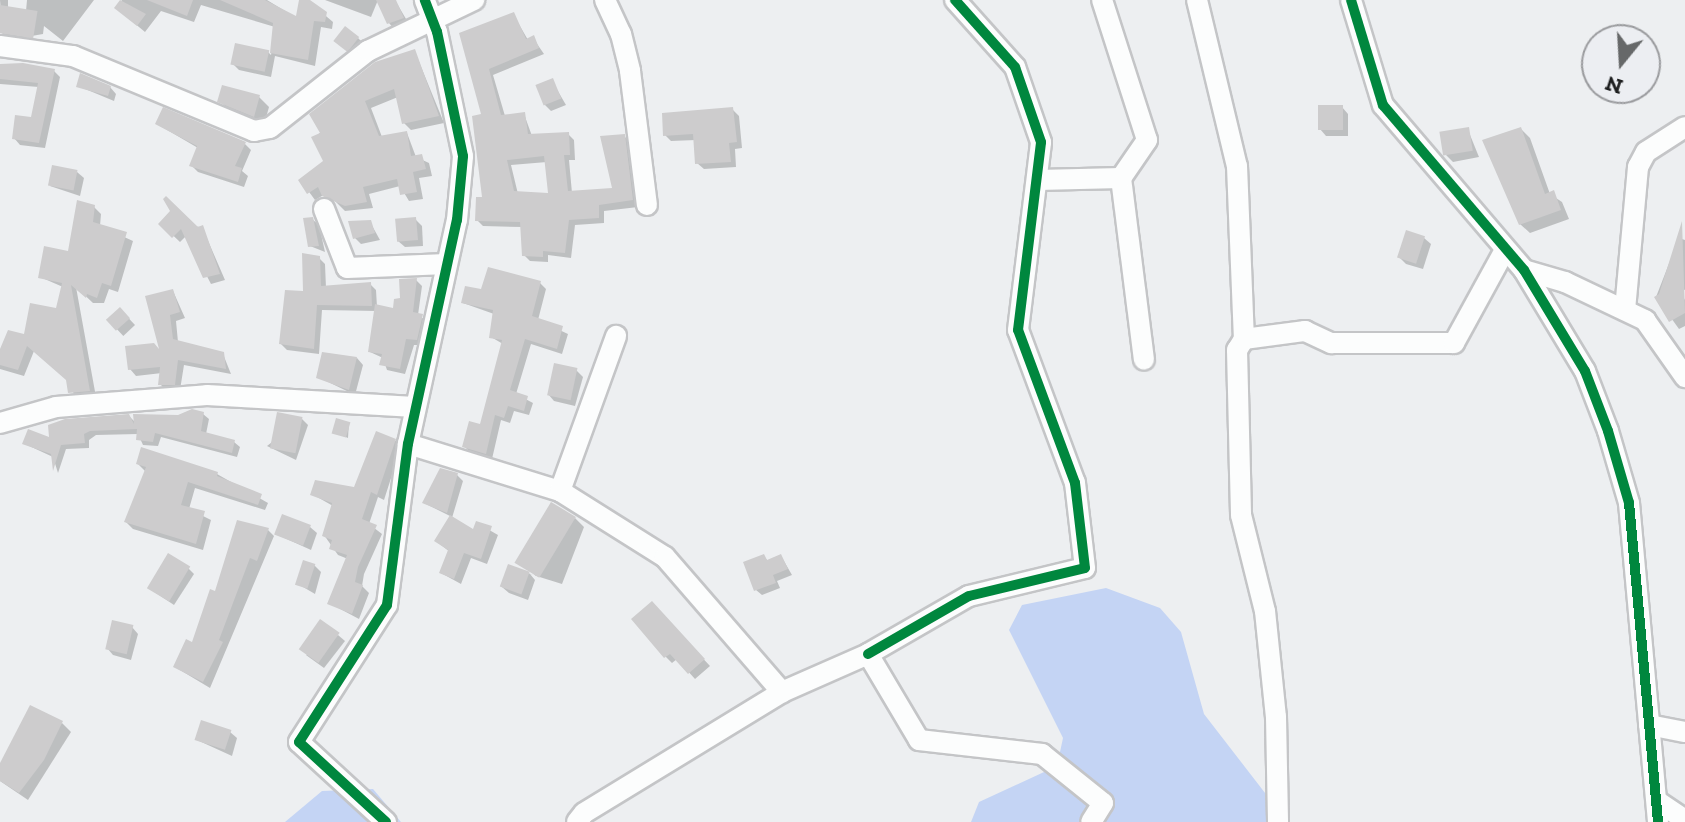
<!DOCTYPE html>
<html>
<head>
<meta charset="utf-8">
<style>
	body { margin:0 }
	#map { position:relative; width:1685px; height:822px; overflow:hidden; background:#edeff1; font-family:"Zilla Slab",serif }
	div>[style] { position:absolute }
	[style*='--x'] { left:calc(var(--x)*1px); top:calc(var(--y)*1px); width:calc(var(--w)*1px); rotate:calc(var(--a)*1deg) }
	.green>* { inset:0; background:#c4d4f4 }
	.shadow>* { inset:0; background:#0003; transform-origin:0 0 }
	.building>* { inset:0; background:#cdcccd; transform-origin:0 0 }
	.roads { filter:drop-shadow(2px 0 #c4c5c7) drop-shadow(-2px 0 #c4c5c7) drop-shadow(0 2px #c4c5c7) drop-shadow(0 -2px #c4c5c7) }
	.minor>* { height:20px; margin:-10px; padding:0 10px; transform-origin:10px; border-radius:10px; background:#fcfdfd }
	.cycleway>* { height:10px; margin:-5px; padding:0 5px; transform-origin:5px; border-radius:5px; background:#00873e }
	span { translate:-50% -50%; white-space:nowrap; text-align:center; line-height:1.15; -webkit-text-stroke:6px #eceef2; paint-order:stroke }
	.north { position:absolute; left:1581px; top:24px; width:80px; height:80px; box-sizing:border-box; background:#eceef2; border:2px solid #9a9b9e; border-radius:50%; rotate:198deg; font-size:22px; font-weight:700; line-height:32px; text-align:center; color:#1e1f20 }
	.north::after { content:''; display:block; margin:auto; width:28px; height:36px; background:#666869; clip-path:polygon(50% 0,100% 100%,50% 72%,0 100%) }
</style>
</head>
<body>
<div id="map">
	<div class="green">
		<div style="clip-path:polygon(1106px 588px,1160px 608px,1181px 632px,1204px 714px,1272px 802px,1281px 822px,971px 822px,979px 802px,1057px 766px,1063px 738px,1009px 630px,1022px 605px)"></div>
		<div style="clip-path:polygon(373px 789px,401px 822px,285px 822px,322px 791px)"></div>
	</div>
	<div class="shadow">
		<div style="clip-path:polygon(0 0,8px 0,8px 8px,26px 11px,27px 0,94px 0,63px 41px,44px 26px,43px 34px,3px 41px)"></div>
		<div style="clip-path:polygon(122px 0,267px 0,298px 19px,301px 0,307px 0,333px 22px,332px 29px,321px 27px,315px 66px,275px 56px,271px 77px,239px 70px,233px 64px,268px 52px,271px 55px,275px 27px,201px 5px,194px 22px,161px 11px,145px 32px,116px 8px)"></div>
		<div style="clip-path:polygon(325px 0,378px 0,371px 17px)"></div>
		<div style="clip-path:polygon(396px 2px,409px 24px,395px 30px,389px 23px)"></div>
		<div style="clip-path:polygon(evenodd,513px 14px,528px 40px,533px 38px,544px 54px,493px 75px,505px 116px,524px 114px,532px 136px,568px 134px,574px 140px,575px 160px,569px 160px,572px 193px,614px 189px,624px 136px,630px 142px,638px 207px,604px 211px,604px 223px,575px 225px,571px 258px,548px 255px,548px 262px,530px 261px,524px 255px,523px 227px,483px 226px,477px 220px,485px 200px,484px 116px,462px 34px,513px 14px,547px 162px,550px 195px,518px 194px,511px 165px,547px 162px)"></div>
		<div style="clip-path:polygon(358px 38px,364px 44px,355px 56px,343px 47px)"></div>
		<div style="clip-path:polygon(415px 52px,444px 123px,411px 130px,404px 123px,398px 97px,371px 108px,382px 137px,407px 133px,416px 157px,429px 163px,432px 176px,419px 178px,423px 199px,409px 201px,400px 186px,369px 194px,373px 208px,345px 211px,327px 193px,315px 200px,301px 181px,326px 162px,314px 138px)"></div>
		<div style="clip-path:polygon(0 64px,54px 71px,60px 77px,45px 148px,20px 145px,14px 138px,33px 119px,39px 87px,0 84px)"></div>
		<div style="clip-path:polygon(552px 81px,566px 105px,551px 111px,544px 104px)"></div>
		<div style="clip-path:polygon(78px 86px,110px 87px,116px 94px,114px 101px)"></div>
		<div style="clip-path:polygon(259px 97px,269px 107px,264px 125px,230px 111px,220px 101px)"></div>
		<div style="clip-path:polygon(1342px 107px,1348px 114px,1348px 136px,1326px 136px,1320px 129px)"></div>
		<div style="clip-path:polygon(732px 109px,739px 116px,742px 148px,735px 149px,736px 167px,704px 169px,697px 163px,696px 140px,671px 141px,665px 135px)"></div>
		<div style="clip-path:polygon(157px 124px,244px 143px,251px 150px,242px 171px,248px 176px,244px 187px,198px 172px,192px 166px,198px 148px)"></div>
		<div style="clip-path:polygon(1521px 129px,1530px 138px,1550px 194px,1562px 202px,1569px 219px,1530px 233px,1520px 224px)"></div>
		<div style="clip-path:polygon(1468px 130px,1479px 157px,1453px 162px,1446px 155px)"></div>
		<div style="clip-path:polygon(77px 172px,84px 178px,80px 196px,50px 186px)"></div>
		<div style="clip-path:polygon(94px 207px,101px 214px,100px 226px,133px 241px,118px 292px,109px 289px,104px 303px,93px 303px,76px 287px,96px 397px,76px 399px,68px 380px,34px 351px,24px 376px,0 369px,0 351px,58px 311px,63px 287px,40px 277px,70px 254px)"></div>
		<div style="clip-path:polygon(312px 219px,319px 225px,325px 252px,310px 246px)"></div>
		<div style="clip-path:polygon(415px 219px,422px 226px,423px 246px,405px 247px,398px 241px)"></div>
		<div style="clip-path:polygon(370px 222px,380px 240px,361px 244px,355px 238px)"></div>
		<div style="clip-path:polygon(161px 224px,202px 227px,225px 280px,211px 284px,186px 236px,180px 242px)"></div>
		<div style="clip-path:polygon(1424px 238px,1431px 244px,1423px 269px,1406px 264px,1400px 258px)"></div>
		<div style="clip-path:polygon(1679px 238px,1685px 240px,1685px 290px,1677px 287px,1685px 300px,1685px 326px,1679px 329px,1656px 297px)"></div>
		<div style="clip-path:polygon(319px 258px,325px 264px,326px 288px,370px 284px,376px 290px,377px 307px,395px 310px,416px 280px,422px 286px,418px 315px,428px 322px,423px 345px,414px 345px,405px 374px,387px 370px,383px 358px,370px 352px,377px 311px,322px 310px,319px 354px,287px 350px,281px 344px)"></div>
		<div style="clip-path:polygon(540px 283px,546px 289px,538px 320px,568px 334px,562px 354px,531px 344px,516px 394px,533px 403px,529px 415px,514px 411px,510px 423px,501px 420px,492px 459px,471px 453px,465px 447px,482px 426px,503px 344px,491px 337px,494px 314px,463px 303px,482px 291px)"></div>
		<div style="clip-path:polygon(173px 291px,185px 318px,176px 321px,178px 342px,223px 354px,231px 374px,184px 365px,180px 390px,166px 390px,160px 384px,162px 373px,136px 376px,130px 369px,163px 355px)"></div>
		<div style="left:120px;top:309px;width:22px;height:16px;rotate:47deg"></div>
		<div style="clip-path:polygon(357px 358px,363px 365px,355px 395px,318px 377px)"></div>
		<div style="clip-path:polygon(576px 370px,583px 377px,575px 406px,554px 401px,548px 394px)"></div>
		<div style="clip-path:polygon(203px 414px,209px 419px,206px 434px,234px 442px,240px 447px,237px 457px,161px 437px,158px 446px,143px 445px,138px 434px,96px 435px,89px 440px,89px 448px,66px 449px,58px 473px,53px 457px,25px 444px,129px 416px,136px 423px)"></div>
		<div style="clip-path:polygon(302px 419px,308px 425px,296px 460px,267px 446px)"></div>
		<div style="clip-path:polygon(349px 423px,348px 438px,334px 432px)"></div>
		<div style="clip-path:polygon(395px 440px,401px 447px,384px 500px,378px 497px,369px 524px,382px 534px,364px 574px,362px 586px,369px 593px,359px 619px,329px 603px,348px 559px,338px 555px,324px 535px,333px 506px,312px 494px,355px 489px)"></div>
		<div style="clip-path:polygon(138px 464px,217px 474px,268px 503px,265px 510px,195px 488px,189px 509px,211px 520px,203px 550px,133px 529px,126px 522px,146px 472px)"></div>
		<div style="clip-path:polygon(457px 475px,463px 481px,452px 518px,474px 532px,477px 523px,498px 535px,487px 564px,471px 558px,461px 584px,441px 573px,450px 552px,436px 541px,452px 517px,424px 503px)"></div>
		<div style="clip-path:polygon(575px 518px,584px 527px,562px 584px,530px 574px,535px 580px,528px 600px,509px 593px,502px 587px,509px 566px,536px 576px,528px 568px)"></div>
		<div style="clip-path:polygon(310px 527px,317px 533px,311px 550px,278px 535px)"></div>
		<div style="clip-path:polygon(268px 530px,274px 536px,210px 688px,175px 667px,193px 645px,217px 594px)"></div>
		<div style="clip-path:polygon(781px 556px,792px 575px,777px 581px,780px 588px,762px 595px,756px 590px,764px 557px,769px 562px)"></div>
		<div style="clip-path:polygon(314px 565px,321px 572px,315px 594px,298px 584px)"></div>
		<div style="clip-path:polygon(188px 568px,194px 574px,174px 605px,150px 589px)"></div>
		<div style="clip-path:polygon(652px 604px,710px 666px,695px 679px,677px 659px,672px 663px,666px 657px)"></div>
		<div style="clip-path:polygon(132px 627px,138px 634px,131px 660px,113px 655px,107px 648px)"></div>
		<div style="clip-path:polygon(338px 635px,345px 641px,324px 668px,306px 655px)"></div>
		<div style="clip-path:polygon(62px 723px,71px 732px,28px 800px,0 781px,0 765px)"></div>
		<div style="clip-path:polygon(230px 732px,237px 738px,232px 756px,197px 740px)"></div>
	</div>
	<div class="building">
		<div style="clip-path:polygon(120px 0,146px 14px,137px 26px,114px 8px)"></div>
		<div style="clip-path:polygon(147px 0,193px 0,187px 16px)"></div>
		<div style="clip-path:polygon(220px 0,265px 0,296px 16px,299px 0,310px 0,327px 12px,325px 22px,314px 21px,308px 60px,270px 53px,273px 23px)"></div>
		<div style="clip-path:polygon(376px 0,396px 0,404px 18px,387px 24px)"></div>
		<div style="left:0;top:5px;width:38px;height:28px;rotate:9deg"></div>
		<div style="clip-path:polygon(evenodd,514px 12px,526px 39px,534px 35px,539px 48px,489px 69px,501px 115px,525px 112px,528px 134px,569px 132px,570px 155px,564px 155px,568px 191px,612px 188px,600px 136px,625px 134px,633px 200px,599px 205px,599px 218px,569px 220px,565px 253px,543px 251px,543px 257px,522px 256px,520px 222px,475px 221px,476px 197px,482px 197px,472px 116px,481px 114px,459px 33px,514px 12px,544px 156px,548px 193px,514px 191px,507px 160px,544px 156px)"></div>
		<div style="left:345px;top:26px;width:18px;height:19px;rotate:38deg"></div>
		<div style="left:235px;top:43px;width:35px;height:22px;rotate:12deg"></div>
		<div style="clip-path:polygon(415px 49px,439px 116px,402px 124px,394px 89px,365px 101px,379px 136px,407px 131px,411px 156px,422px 154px,426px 169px,413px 172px,417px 192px,400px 195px,397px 179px,363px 187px,367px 202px,345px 206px,322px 196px,318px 187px,307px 194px,298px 180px,323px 161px,311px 137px,320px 133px,309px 114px,375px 62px)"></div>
		<div style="clip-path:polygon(23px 63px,55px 69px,39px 143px,12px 139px,15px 115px,31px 117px,38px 83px,0 79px,0 64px)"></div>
		<div style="clip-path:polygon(80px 73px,111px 86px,108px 96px,76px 87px)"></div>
		<div style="left:553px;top:78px;width:22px;height:19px;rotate:68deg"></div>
		<div style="clip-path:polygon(222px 85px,260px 95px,254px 117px,217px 102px)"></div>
		<div style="left:1318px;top:105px;width:25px;height:25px"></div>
		<div style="clip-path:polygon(163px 107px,246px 142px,235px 166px,242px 168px,238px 182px,189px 166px,197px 146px,155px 124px)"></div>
		<div style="clip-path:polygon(733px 107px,737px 142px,729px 143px,731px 162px,695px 164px,693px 134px,663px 136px,662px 113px)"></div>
		<div style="left:1469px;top:127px;width:24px;height:30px;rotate:81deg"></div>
		<div style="clip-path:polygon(1521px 127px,1545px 194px,1554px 190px,1561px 210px,1519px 225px,1482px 140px)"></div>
		<div style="left:52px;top:165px;width:26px;height:21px;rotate:11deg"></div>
		<div style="clip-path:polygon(166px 196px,198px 227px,203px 225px,220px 274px,203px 278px,181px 229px,172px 238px,158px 224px,170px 211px,163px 199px)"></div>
		<div style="clip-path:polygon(77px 200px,95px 205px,93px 222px,127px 232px,111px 286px,102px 283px,97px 298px,87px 294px,86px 298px,71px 285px,90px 391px,68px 393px,66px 380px,27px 346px,18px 370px,0 365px,0 349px,8px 330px,24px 334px,30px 303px,56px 308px,62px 283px,38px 278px,44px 246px,68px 251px)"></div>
		<div style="clip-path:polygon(313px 217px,319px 246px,308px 247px,303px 218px)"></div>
		<div style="left:416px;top:217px;width:23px;height:21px;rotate:85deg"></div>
		<div style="clip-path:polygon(371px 220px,375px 233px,353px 239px,348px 221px)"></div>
		<div style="clip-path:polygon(1682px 221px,1685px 313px,1669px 322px,1654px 297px,1659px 294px)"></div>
		<div style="left:1406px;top:230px;width:20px;height:29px;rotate:18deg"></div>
		<div style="clip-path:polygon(302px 253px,320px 256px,321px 286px,371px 282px,372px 306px,317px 305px,314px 349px,279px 344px,285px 290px,303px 291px)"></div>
		<div style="clip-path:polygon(488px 267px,541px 281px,532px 316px,563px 326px,557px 349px,525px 339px,510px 390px,528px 396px,524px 411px,508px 406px,504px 418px,495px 415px,486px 454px,462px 447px,469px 421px,480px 424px,502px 340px,489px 338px,493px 310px,461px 303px,465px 286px,481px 289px)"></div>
		<div style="clip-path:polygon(417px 278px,413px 312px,423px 314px,417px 340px,406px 339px,400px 369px,379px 365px,382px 354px,368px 352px,375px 304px,393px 308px,394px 299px,400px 298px,399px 279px)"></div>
		<div style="clip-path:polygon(173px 289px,180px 312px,170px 315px,173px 339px,224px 352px,226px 369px,178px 360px,175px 385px,158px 385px,160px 367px,128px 370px,125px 346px,154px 343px,159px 349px,145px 296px)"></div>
		<div style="left:120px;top:307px;width:15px;height:19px;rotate:48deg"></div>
		<div style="clip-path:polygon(322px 352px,357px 357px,349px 390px,316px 378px)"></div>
		<div style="left:554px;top:363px;width:24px;height:33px;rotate:12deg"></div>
		<div style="clip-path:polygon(192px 409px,204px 412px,201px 431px,235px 440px,232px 453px,155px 433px,153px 442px,136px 440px,137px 429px,90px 431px,84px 434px,85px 443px,61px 445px,53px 471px,51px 454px,22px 444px,28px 429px,49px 437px,48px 425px,65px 419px,129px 414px,134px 424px,133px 414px,178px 415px)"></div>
		<div style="left:277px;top:412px;width:26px;height:37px;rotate:11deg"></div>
		<div style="left:336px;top:418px;width:15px;height:16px;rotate:16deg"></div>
		<div style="clip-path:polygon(376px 431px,396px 439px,377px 495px,371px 492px,362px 519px,377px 525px,358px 567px,355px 582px,363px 585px,352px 614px,327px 604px,347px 555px,329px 549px,332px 540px,322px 536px,332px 503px,310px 495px,315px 480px,354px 487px)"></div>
		<div style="clip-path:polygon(141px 447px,218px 472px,217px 476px,262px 494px,258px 505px,188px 482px,181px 505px,205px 511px,196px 544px,124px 522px,146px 467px,136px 464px)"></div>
		<div style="clip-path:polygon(440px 468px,458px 473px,447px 513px,422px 503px)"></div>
		<div style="left:551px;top:502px;width:29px;height:71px;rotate:31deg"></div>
		<div style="left:282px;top:514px;width:31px;height:22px;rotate:21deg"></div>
		<div style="clip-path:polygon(450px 515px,473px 529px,476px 521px,492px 526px,481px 559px,464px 553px,454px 579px,439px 573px,448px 550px,434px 541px)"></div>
		<div style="clip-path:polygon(237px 520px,269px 528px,257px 561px,250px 558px,219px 640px,223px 642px,203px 682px,173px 667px,186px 639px,192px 642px,210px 589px,215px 591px)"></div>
		<div style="left:168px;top:553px;width:26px;height:41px;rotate:31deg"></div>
		<div style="clip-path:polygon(764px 554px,767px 560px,781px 554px,788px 569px,773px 575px,776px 583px,754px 591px,743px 562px)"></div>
		<div style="left:303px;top:560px;width:13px;height:26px;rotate:18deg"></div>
		<div style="left:508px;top:564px;width:23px;height:24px;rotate:20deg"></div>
		<div style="clip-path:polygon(652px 601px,705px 659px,688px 674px,670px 654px,664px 658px,631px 619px)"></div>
		<div style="left:320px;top:619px;width:24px;height:37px;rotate:35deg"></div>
		<div style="left:112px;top:620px;width:22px;height:30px;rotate:13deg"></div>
		<div style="clip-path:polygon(30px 705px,63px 721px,44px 760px,19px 793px,0 781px,0 763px)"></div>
		<div style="left:201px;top:720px;width:32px;height:21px;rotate:18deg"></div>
	</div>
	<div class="roads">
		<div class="minor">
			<div style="--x:605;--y:0;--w:38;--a:65"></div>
			<div style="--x:621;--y:34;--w:38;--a:76"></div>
			<div style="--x:630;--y:71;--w:135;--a:82.8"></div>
			<div style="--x:1197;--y:0;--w:171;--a:76.5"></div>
			<div style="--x:1237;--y:166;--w:173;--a:87.7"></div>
			<div style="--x:1244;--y:339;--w:13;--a:122"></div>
			<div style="--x:1237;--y:350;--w:165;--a:88.6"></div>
			<div style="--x:1241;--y:515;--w:99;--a:76"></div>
			<div style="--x:1265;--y:611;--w:107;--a:84.1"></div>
			<div style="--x:1276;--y:717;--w:105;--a:88.9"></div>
			<div style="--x:1351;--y:0;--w:110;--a:73.1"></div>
			<div style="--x:1383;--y:105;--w:217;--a:49.5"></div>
			<div style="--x:1524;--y:270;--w:118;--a:58.9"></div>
			<div style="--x:1585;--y:371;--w:64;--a:69"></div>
			<div style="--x:1608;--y:431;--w:75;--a:73.7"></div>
			<div style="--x:1629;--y:503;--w:320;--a:84.8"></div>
			<div style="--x:0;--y:46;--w:74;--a:7.8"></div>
			<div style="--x:73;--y:56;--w:196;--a:22.5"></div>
			<div style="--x:254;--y:131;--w:16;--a:-11"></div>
			<div style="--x:270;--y:128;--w:125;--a:-38.2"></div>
			<div style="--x:368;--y:51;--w:118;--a:-25.7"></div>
			<div style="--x:1121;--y:178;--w:183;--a:82.8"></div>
			<div style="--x:1038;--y:180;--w:83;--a:-1.4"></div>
			<div style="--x:1121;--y:178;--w:46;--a:-55.6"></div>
			<div style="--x:1147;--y:140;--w:147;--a:-107.8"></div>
			<div style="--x:324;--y:209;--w:63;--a:68.7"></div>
			<div style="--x:347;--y:268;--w:100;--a:-2.3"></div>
			<div style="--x:1524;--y:270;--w:43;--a:16.3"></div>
			<div style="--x:1565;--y:282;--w:89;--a:25.4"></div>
			<div style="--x:1645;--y:320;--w:70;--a:54.9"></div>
			<div style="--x:1625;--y:310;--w:144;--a:-84.8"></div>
			<div style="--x:1638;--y:167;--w:17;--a:-62"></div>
			<div style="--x:1646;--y:152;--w:46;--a:-32.7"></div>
			<div style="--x:1244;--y:339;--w:62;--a:-7.5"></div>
			<div style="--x:1305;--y:331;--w:29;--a:25"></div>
			<div style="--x:1331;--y:343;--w:123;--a:0"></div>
			<div style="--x:1454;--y:343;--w:106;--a:-61.3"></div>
			<div style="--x:0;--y:423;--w:58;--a:-15.9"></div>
			<div style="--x:56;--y:407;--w:151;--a:-4.5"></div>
			<div style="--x:207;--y:395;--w:208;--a:3.3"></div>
			<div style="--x:408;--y:444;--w:159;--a:17.2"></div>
			<div style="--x:560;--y:491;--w:165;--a:-70.1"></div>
			<div style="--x:560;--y:491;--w:124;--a:32.2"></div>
			<div style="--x:665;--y:557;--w:179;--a:49.1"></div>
			<div style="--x:868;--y:654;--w:116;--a:-29.9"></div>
			<div style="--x:969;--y:596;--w:119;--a:-13.6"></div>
			<div style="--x:1085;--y:568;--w:86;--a:-96.7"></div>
			<div style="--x:1075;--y:483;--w:163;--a:-110.4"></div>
			<div style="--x:1018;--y:330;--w:189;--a:-83"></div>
			<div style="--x:1041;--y:142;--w:79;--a:-109.1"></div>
			<div style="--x:1015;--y:67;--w:90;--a:-131.8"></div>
			<div style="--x:1649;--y:725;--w:37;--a:11"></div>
			<div style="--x:1660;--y:803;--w:30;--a:34"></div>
			<div style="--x:386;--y:822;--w:118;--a:-137.4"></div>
			<div style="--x:299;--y:742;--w:163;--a:-57.3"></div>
			<div style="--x:387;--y:605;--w:162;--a:-82.6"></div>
			<div style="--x:408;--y:444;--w:229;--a:-77.7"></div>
			<div style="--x:457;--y:220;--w:64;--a:-84.6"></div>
			<div style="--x:463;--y:156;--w:127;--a:-101.8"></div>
			<div style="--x:437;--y:32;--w:34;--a:-111"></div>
			<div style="--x:577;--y:822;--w:11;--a:-52"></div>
			<div style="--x:584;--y:813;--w:232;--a:-31.4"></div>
			<div style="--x:782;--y:692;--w:94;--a:-23.8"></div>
			<div style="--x:868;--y:654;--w:100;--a:59.3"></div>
			<div style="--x:919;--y:740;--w:124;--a:6.5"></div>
			<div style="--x:1042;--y:754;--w:78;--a:38.8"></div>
			<div style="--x:1103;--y:803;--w:22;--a:122"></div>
		</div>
	</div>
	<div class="cycleway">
		<div style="--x:1351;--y:0;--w:110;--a:73.1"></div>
		<div style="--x:1383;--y:105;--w:217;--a:49.5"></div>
		<div style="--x:1524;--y:270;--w:118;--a:58.9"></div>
		<div style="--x:1585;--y:371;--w:64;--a:69"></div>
		<div style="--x:1608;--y:431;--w:75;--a:73.7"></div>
		<div style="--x:1629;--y:503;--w:320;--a:84.8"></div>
		<div style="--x:868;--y:654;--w:116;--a:-29.9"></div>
		<div style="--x:969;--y:596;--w:119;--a:-13.6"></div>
		<div style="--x:1085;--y:568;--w:86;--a:-96.7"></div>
		<div style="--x:1075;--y:483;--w:163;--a:-110.4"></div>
		<div style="--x:1018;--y:330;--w:189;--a:-83"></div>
		<div style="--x:1041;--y:142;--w:79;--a:-109.1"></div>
		<div style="--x:1015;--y:67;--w:90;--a:-131.8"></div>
		<div style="--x:386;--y:822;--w:118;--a:-137.4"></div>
		<div style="--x:299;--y:742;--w:163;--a:-57.3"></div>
		<div style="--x:387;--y:605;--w:162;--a:-82.6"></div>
		<div style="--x:408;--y:444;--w:229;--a:-77.7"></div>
		<div style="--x:457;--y:220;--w:64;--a:-84.6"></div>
		<div style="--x:463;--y:156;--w:127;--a:-101.8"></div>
		<div style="--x:437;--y:32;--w:34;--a:-111"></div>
	</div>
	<div class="north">N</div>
</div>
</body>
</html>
